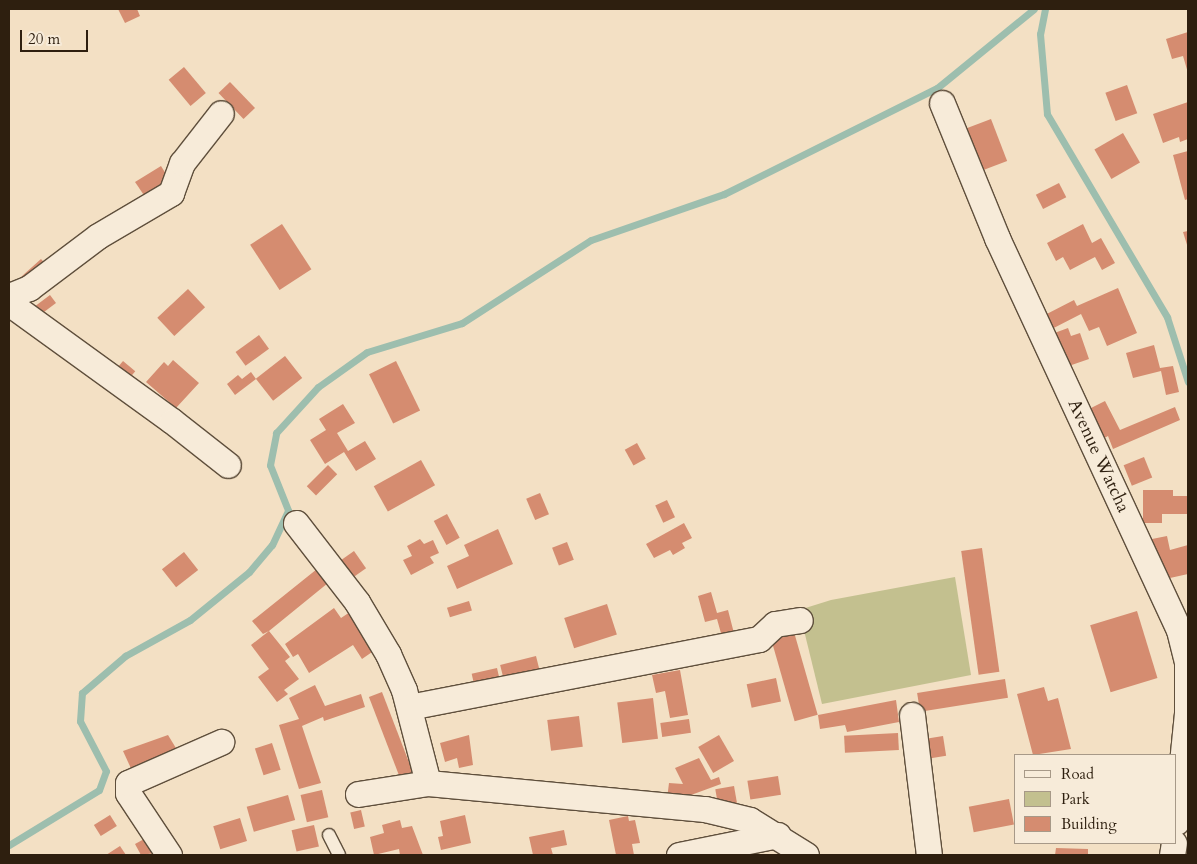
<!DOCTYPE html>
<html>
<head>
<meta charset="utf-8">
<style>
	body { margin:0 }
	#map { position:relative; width:1197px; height:864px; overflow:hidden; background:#f3e0c4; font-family:Cardo,serif }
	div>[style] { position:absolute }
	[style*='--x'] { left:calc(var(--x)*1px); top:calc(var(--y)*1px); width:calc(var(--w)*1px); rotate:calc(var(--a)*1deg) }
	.green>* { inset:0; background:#c3c08f }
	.stream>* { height:7px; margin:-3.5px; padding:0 3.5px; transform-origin:3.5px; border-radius:3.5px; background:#9dbeae }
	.building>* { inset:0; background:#d58c70; transform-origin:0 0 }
	.roads { filter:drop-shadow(1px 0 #5f4f3c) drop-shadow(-1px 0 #5f4f3c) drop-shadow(0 1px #5f4f3c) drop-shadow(0 -1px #5f4f3c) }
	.service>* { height:12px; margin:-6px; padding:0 6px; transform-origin:6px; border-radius:6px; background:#f7ebd9 }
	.minor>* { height:25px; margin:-12.5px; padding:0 12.5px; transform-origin:12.5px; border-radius:12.5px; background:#f7ebd9 }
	span { translate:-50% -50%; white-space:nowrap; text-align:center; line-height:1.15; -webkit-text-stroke:4px #f7ebd9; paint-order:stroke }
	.street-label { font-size:18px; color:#2e1f0f }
	.frame { position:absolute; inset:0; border:10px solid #2e1f0f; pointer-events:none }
	.legend { position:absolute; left:1014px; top:754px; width:162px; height:90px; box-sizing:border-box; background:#f7ebd9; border:1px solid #a79988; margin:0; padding:6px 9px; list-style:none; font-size:15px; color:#2e1f0f }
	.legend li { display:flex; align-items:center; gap:10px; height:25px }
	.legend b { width:25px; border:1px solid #a79988 }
	.scale { position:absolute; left:20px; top:30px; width:68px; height:22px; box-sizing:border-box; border:2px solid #2e1f0f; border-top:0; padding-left:6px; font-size:15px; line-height:18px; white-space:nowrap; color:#2e1f0f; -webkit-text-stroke:4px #f7ebd9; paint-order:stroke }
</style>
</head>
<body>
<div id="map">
	<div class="green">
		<div style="clip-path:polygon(955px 577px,971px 675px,822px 704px,799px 610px,831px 600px)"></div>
	</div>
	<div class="stream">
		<div style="--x:1045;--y:9;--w:25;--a:101"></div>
		<div style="--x:1040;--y:34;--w:80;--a:85"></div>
		<div style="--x:1047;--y:114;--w:236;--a:59.4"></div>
		<div style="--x:1167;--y:317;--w:68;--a:72.1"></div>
		<div style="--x:9;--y:845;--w:105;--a:-31.4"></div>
		<div style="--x:99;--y:790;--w:20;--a:-70"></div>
		<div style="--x:106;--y:771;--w:56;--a:-117.5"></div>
		<div style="--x:80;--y:721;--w:28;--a:-86"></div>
		<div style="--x:82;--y:693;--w:57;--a:-40.7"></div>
		<div style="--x:125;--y:656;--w:74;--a:-29"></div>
		<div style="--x:190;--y:620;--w:76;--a:-39.1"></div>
		<div style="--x:249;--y:572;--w:35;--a:-50"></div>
		<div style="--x:272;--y:545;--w:38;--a:-65"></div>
		<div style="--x:288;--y:510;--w:48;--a:-111.8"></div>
		<div style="--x:270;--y:465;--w:33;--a:-79"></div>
		<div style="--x:276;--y:433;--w:62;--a:-47.6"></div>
		<div style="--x:318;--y:387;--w:60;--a:-35.5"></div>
		<div style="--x:367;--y:352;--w:99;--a:-17"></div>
		<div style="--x:462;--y:323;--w:153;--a:-32.8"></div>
		<div style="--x:591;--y:240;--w:141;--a:-19.1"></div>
		<div style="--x:724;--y:194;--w:238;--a:-26.5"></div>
		<div style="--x:937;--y:88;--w:125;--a:-39.2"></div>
	</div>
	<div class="building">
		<div style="clip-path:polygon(118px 9px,137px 9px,140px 16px,125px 23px)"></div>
		<div style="clip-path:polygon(1188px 32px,1188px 73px,1183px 56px,1172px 59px,1166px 39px)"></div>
		<div style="left:184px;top:67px;width:34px;height:20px;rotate:50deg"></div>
		<div style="left:230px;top:82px;width:36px;height:16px;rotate:46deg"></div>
		<div style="left:1127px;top:85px;width:30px;height:23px;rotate:70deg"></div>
		<div style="clip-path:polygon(1188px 102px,1188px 139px,1180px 142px,1179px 137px,1163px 143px,1153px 114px)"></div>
		<div style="left:991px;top:119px;width:45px;height:31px;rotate:69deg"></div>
		<div style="left:1123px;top:133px;width:34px;height:33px;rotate:60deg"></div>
		<div style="clip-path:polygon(1188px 151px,1188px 199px,1185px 200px,1173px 155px)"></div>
		<div style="clip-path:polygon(161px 166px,171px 182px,150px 204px,135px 182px)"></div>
		<div style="left:1059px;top:183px;width:16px;height:26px;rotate:63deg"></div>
		<div style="left:282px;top:224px;width:54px;height:38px;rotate:57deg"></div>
		<div style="clip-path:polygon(1083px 224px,1092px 243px,1101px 238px,1115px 263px,1102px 270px,1095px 257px,1070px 270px,1063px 257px,1056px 261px,1047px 243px)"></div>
		<div style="clip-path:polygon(1188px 231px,1188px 248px,1183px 232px)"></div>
		<div style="left:41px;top:259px;width:13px;height:36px;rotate:48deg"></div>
		<div style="clip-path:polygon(1118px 288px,1137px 333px,1107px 346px,1099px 327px,1089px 331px,1081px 314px,1044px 333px,1037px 319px,1074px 300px,1077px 306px)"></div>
		<div style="left:188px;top:289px;width:25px;height:42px;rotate:47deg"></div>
		<div style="left:50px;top:295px;width:10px;height:23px;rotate:53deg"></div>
		<div style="clip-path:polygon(1068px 328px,1071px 336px,1080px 333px,1089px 359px,1060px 369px,1049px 335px)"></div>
		<div style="left:259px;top:335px;width:17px;height:29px;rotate:54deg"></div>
		<div style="clip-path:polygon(1154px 345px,1160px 368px,1173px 366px,1179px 392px,1166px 395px,1161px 371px,1133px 378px,1126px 353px)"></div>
		<div style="left:285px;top:356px;width:28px;height:37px;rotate:52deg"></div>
		<div style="clip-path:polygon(173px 360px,199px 383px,176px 408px,146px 382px,164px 362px,168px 366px)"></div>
		<div style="left:123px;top:361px;width:16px;height:16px;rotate:40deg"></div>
		<div style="left:396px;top:361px;width:55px;height:30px;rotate:64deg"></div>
		<div style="clip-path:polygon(251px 372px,256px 379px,235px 395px,227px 384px,238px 375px,242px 379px)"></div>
		<div style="clip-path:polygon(1105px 401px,1120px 430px,1175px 407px,1180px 420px,1113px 449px,1108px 436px,1099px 441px,1085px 411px)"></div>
		<div style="clip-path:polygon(343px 404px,355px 423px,337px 433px,348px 451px,365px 441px,376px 459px,356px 471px,344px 452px,325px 464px,310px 440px,326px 430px,319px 419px)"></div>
		<div style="left:637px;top:443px;width:18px;height:14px;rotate:61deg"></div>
		<div style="left:1144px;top:457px;width:22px;height:22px;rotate:68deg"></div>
		<div style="left:421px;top:460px;width:29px;height:54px;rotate:61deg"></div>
		<div style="left:328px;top:465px;width:13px;height:30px;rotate:45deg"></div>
		<div style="clip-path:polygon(1143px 490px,1173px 490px,1173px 496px,1188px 496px,1188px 514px,1162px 514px,1162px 523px,1143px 523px)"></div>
		<div style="left:540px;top:493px;width:23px;height:15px;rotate:67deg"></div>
		<div style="left:667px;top:500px;width:19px;height:13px;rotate:65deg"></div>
		<div style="left:447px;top:514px;width:27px;height:15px;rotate:62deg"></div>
		<div style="clip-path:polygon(684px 523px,692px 538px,682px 543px,685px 548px,673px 555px,670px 550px,654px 558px,646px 544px)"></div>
		<div style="clip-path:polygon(498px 529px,513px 564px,457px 589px,447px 566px,469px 556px,464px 545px)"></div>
		<div style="clip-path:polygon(1167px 536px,1170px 550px,1188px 545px,1188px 574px,1161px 580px,1152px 539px)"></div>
		<div style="clip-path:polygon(420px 539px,424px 544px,433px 540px,439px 553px,430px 557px,434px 563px,411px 575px,403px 560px,412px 556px,407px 546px)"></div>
		<div style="left:567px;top:542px;width:19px;height:16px;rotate:69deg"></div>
		<div style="left:982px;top:548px;width:125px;height:21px;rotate:82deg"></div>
		<div style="left:354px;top:551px;width:21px;height:16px;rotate:55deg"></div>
		<div style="left:184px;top:552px;width:23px;height:28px;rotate:52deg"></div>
		<div style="clip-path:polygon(317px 569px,328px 583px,269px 631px,290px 657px,285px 661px,299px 679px,284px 690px,288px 694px,277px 702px,258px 677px,269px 669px,251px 645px,269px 631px,263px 634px,252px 621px)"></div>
		<div style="clip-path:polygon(711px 592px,717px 613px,728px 610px,736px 641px,724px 644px,717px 619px,705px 622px,698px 596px)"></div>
		<div style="left:469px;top:601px;width:10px;height:23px;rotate:73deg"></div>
		<div style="left:607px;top:604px;width:32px;height:45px;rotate:72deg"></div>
		<div style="clip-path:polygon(334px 608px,341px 618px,350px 612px,375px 650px,362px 659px,353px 645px,309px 673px,298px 654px,293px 657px,285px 644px)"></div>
		<div style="left:1137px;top:611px;width:70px;height:49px;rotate:73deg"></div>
		<div style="left:794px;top:632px;width:86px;height:24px;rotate:74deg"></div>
		<div style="left:536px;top:656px;width:21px;height:37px;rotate:76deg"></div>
		<div style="left:497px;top:668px;width:17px;height:26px;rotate:77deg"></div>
		<div style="clip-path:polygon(680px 670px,688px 715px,670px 718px,665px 691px,656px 693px,652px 675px)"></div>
		<div style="left:776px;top:678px;width:24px;height:30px;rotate:78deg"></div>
		<div style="left:1005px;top:679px;width:19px;height:89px;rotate:81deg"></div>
		<div style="clip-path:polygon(315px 685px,325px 706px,361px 694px,365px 707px,324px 721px,323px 717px,302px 726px,321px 783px,299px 789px,279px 725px,299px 719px,289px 698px)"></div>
		<div style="clip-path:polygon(1044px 687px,1048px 701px,1058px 698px,1071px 749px,1033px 755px,1017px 694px)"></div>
		<div style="left:382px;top:692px;width:94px;height:14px;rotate:69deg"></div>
		<div style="left:653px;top:698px;width:41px;height:36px;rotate:83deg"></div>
		<div style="clip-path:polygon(896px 700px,899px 722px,847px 732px,845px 725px,820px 729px,818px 715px)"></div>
		<div style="left:579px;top:716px;width:31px;height:32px;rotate:83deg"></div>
		<div style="left:689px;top:719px;width:14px;height:29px;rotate:82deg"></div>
		<div style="left:898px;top:733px;width:17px;height:54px;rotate:87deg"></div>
		<div style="clip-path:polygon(168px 735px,182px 758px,134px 775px,123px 751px)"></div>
		<div style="clip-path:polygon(469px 735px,473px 765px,459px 768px,457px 758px,445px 762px,440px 743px)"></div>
		<div style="left:719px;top:735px;width:30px;height:24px;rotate:60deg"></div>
		<div style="left:943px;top:736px;width:20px;height:17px;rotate:81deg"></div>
		<div style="left:272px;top:743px;width:28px;height:18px;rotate:72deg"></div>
		<div style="clip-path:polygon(699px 758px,711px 780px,719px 777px,721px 784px,691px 795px,690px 800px,667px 799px,669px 783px,683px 784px,675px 768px)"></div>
		<div style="left:778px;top:776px;width:19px;height:31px;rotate:81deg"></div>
		<div style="left:734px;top:786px;width:17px;height:19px;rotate:80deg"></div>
		<div style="left:322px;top:790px;width:28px;height:22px;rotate:77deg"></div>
		<div style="left:288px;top:795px;width:26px;height:43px;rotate:74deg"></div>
		<div style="left:1009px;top:799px;width:26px;height:41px;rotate:79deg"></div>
		<div style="left:361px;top:810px;width:17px;height:11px;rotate:77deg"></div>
		<div style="left:110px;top:815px;width:13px;height:19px;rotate:58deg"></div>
		<div style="clip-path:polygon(465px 815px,471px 843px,441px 850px,438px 837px,443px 836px,440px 821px)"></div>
		<div style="clip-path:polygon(628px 816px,629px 821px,635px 820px,640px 843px,632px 844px,634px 855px,616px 855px,609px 820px)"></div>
		<div style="left:240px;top:818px;width:24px;height:28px;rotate:73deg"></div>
		<div style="clip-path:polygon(400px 820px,402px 828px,412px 826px,423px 855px,400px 855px,399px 849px,374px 855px,370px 837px,384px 833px,382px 825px)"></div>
		<div style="left:314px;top:825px;width:22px;height:23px;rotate:77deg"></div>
		<div style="clip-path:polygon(564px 830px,567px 845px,551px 848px,553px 855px,533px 855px,529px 837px)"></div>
		<div style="clip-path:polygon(146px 838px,155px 853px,141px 855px,135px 844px)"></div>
		<div style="clip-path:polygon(120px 846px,126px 855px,106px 855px)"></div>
		<div style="clip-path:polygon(1056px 848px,1088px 849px,1088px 855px,1055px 855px)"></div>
	</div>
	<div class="roads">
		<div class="service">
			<div style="--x:329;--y:835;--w:22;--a:63"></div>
		</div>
		<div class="minor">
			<div style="--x:942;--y:103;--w:146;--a:67.8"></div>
			<div style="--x:997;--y:238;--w:432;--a:65.1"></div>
			<div style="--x:1179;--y:630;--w:33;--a:76"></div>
			<div style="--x:1187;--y:662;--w:51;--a:90"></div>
			<div style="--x:1187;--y:713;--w:110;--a:95.8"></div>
			<div style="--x:9;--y:296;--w:22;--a:-22"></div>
			<div style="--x:29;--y:288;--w:86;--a:-37"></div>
			<div style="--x:98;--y:236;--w:85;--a:-30.5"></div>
			<div style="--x:171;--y:193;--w:32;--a:-70"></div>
			<div style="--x:182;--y:163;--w:63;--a:-52"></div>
			<div style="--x:9;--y:303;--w:201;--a:35.9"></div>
			<div style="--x:172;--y:421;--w:71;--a:38.2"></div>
			<div style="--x:296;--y:523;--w:100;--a:52.3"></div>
			<div style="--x:357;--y:602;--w:61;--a:59.2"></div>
			<div style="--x:388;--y:654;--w:39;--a:66"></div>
			<div style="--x:404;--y:690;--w:96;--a:75.5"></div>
			<div style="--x:409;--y:707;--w:357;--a:-11"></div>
			<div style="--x:759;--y:639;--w:22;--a:-43"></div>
			<div style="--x:775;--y:624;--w:25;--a:-9"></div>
			<div style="--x:912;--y:715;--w:141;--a:83.1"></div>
			<div style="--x:358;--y:794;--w:71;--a:-8.9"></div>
			<div style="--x:428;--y:783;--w:278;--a:5.4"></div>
			<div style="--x:705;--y:809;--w:46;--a:13.7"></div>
			<div style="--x:750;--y:820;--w:66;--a:32"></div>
			<div style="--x:169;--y:855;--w:74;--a:-123.5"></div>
			<div style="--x:128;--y:793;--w:10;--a:-90"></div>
			<div style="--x:128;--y:783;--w:102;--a:-23.8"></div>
			<div style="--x:679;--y:855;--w:101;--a:-11.4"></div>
			<div style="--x:1172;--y:855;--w:12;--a:-81"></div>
		</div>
	</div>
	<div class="street-label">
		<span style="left:1098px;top:456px;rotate:65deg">Avenue Watcha</span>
	</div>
	<div class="frame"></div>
	<ul class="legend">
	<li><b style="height:6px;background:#f7ebd9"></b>Road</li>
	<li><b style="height:14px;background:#c3c08f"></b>Park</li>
	<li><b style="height:14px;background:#d58c70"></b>Building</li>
	</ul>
	<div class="scale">20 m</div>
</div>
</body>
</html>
